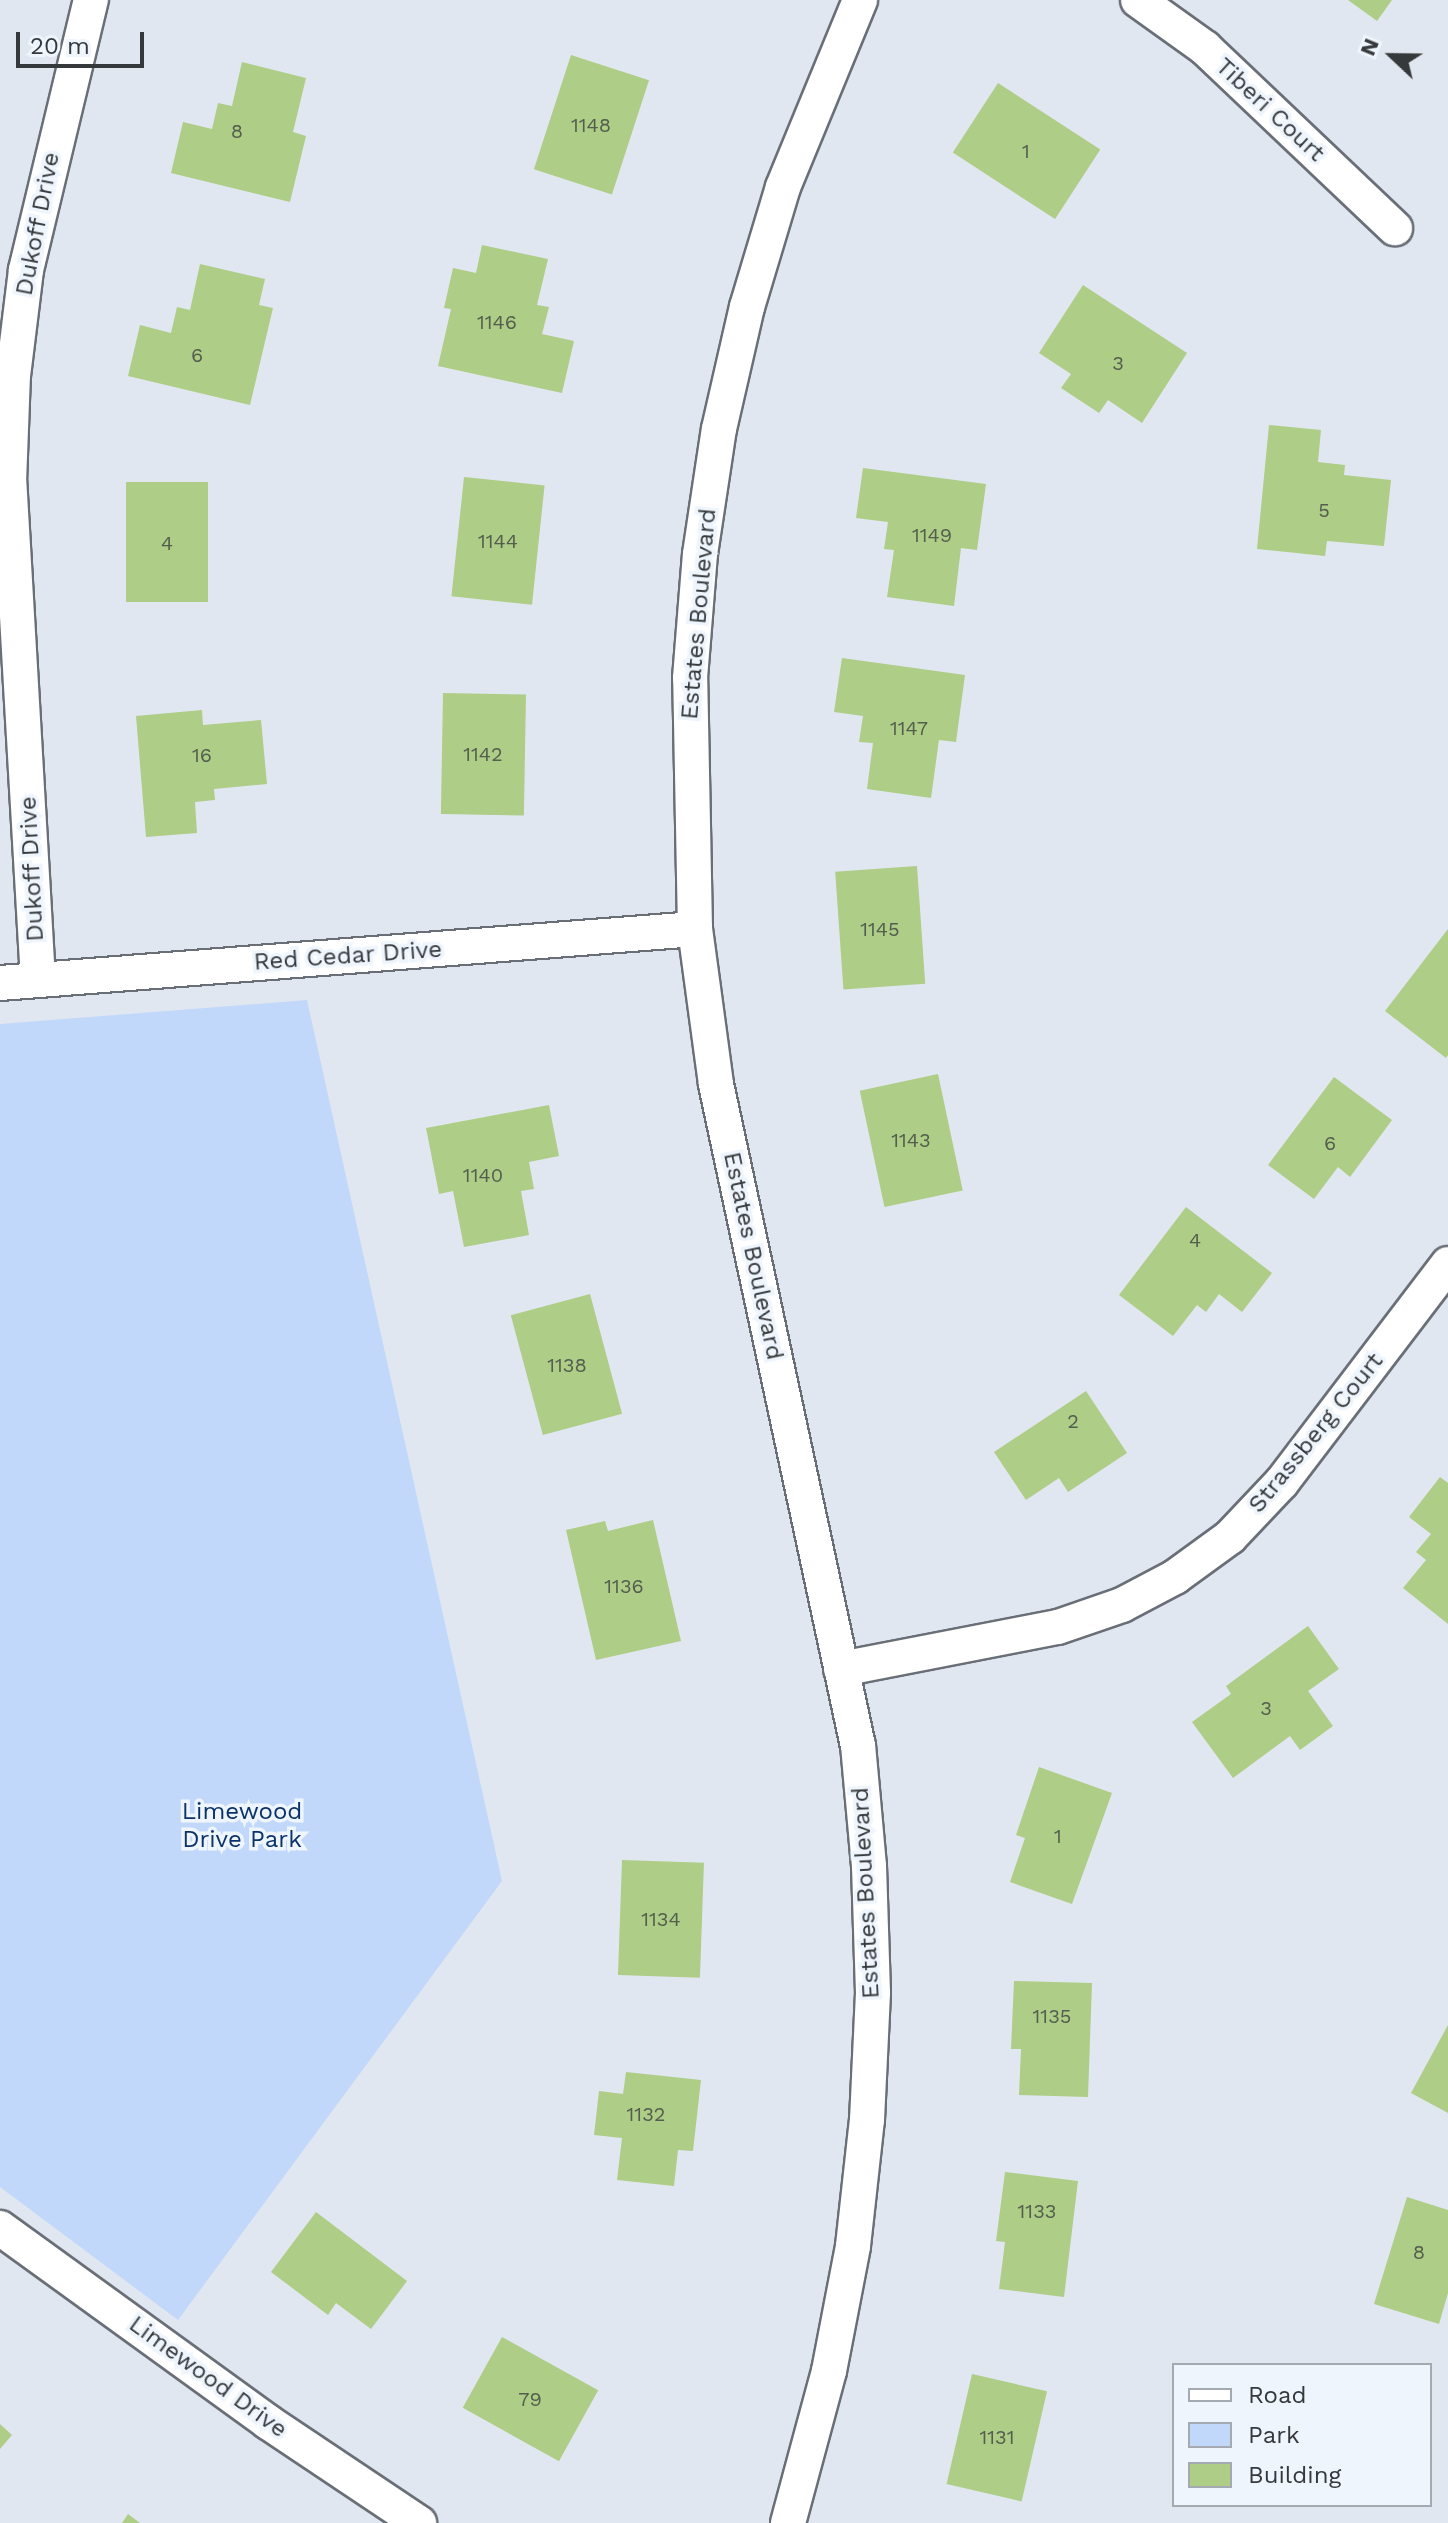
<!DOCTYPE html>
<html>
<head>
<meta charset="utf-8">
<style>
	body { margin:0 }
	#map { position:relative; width:1448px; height:2523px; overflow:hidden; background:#e1e7f0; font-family:"Work Sans",sans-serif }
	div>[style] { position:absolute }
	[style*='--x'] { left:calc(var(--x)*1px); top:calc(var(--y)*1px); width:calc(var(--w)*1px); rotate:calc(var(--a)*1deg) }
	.green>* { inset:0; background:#c1d8fa }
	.building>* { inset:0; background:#aecd86; transform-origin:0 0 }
	.roads { filter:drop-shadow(2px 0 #6a6f77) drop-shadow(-2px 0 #6a6f77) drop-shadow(0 2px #6a6f77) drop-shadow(0 -2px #6a6f77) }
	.street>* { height:34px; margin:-17px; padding:0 17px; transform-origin:17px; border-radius:17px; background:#fff }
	span { translate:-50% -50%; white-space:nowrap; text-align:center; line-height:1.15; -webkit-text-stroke:7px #eef5fd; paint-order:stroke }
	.number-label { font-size:20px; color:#545e4e }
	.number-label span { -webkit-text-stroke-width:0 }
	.street-label { font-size:24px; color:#36393c }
	.park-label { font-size:24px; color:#0c3369 }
	.legend { position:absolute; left:1172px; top:2363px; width:260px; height:144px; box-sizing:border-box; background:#eef5fd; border:2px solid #a4aab0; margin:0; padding:10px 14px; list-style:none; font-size:24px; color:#36393c }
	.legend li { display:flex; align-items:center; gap:16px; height:40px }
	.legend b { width:40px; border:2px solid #a4aab0 }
	.north { position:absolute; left:1352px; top:16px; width:80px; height:80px; -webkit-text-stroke:6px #eef5fd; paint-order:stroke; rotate:292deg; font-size:22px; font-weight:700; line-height:32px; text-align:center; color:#36393c }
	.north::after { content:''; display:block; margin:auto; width:28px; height:36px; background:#36393c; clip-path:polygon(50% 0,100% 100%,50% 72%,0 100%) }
	.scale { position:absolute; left:16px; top:32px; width:128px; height:36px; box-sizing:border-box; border:4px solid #36393c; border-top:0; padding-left:10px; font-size:24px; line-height:28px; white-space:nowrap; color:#36393c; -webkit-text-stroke:6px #eef5fd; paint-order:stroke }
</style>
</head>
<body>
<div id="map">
	<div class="green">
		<div style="clip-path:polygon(307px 1000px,502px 1881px,178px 2320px,0 2187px,0 1024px)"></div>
	</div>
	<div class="building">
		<div style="clip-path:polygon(1348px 0,1392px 0,1377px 21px)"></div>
		<div style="left:571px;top:55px;width:82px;height:120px;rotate:18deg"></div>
		<div style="clip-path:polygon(242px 62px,306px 78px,293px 132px,306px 136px,290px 202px,171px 173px,183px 122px,212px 129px,218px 103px,232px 106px)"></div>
		<div style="left:998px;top:83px;width:122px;height:83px;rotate:33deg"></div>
		<div style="clip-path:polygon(482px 245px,548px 259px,537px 305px,549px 307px,542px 334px,574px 341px,562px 393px,438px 366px,451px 309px,444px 308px,453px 268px,476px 273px)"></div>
		<div style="clip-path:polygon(200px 264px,265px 279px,259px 305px,273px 308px,250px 405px,128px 376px,140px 325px,171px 333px,177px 307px,190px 310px)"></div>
		<div style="clip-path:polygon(1083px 285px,1187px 353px,1142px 423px,1108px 400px,1099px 413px,1061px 388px,1071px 374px,1039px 353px)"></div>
		<div style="clip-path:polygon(1269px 425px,1321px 430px,1318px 462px,1345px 465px,1344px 475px,1391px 480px,1384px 546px,1327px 541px,1325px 556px,1257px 549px)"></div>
		<div style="clip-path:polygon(863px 468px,986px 484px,977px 550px,961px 548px,954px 606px,887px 597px,894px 550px,884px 549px,888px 522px,856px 518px)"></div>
		<div style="left:464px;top:477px;width:81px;height:120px;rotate:6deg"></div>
		<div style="left:208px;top:482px;width:120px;height:82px;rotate:90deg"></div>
		<div style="clip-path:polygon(842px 658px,965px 675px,956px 742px,939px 740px,931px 798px,867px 789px,873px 743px,859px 742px,863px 716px,834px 712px)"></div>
		<div style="left:443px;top:693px;width:83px;height:121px;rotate:1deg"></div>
		<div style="clip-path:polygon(202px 710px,203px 725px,261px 720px,267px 784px,214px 789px,215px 800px,195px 802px,197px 833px,146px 837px,136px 716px)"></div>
		<div style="left:917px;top:866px;width:118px;height:82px;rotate:86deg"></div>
		<div style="clip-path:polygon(1448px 929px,1448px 1055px,1446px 1058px,1385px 1011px)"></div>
		<div style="left:938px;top:1074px;width:119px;height:80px;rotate:78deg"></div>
		<div style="clip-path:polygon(1334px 1077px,1392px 1120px,1350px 1177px,1338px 1167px,1314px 1199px,1268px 1165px)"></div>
		<div style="clip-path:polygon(549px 1105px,559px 1156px,529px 1162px,534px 1189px,521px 1191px,529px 1235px,464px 1247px,453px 1191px,439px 1194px,426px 1128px)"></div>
		<div style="clip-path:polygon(1186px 1207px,1272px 1273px,1242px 1312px,1219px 1294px,1206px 1312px,1197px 1305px,1173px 1336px,1119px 1295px)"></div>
		<div style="left:590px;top:1294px;width:124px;height:82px;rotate:75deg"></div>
		<div style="clip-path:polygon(1086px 1391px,1127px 1453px,1068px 1492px,1059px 1478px,1026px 1500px,994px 1452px)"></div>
		<div style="clip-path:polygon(1440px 1477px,1448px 1483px,1448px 1624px,1403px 1588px,1426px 1560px,1416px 1552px,1431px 1534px,1409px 1517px)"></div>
		<div style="clip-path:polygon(653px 1520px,681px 1641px,596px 1660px,566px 1530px,605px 1521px,608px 1531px)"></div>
		<div style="clip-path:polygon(1308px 1626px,1339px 1669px,1308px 1691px,1333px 1726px,1300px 1750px,1290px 1736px,1233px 1778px,1192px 1722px,1231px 1694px,1226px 1686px)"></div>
		<div style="clip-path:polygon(1039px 1767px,1112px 1793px,1072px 1904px,1010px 1882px,1025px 1838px,1016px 1835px)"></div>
		<div style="left:622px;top:1860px;width:82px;height:115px;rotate:2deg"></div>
		<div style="clip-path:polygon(1014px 1981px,1092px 1983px,1088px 2097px,1019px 2095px,1021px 2049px,1011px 2049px)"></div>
		<div style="clip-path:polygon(1448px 2025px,1448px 2113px,1411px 2093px)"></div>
		<div style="clip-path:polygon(626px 2072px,701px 2080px,693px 2151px,678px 2150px,674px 2186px,617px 2180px,622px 2138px,594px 2135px,599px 2091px,623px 2094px)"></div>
		<div style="clip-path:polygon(1005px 2172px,1078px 2181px,1064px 2297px,999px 2289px,1005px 2242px,996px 2241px)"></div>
		<div style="clip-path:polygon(1407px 2197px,1448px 2210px,1448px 2293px,1439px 2324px,1374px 2304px)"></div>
		<div style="clip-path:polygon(316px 2212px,407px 2281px,371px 2329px,336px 2303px,328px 2315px,271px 2272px)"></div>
		<div style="left:502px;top:2337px;width:110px;height:81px;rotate:29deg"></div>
		<div style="left:972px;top:2374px;width:77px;height:113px;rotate:13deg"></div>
		<div style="clip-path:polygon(0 2424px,12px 2435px,0 2449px)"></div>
		<div style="clip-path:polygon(128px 2514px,140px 2523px,122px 2523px)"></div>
	</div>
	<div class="roads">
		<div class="street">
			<div style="--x:1138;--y:0;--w:82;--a:35.6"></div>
			<div style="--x:1205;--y:48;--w:262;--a:43.5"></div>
			<div style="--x:38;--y:980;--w:498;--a:-93.3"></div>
			<div style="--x:9;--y:483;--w:107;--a:-87.9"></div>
			<div style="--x:13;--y:376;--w:107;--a:-83"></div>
			<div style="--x:26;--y:270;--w:278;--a:-76.5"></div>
			<div style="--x:0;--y:983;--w:697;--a:-4.44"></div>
			<div style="--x:841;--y:1669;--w:221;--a:-11"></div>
			<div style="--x:1058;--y:1627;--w:68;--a:-19"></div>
			<div style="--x:1122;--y:1605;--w:60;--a:-27.8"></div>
			<div style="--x:1175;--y:1577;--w:68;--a:-36"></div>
			<div style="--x:1230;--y:1537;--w:76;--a:-46.6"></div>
			<div style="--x:1282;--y:1482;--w:274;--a:-52.7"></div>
			<div style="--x:0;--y:2228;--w:331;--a:35.9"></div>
			<div style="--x:268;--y:2422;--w:182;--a:33.8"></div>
			<div style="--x:788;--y:2523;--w:157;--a:-74.9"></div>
			<div style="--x:829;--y:2371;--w:127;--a:-79.1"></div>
			<div style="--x:853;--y:2246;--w:127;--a:-83.7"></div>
			<div style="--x:867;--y:2120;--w:127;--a:-87.3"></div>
			<div style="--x:873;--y:1993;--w:127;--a:-91.8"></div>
			<div style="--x:869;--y:1866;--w:121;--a:-95.2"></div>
			<div style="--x:858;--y:1746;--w:677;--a:-102.11"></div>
			<div style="--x:716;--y:1084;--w:156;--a:-97.7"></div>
			<div style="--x:695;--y:929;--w:251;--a:-91.1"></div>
			<div style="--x:690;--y:678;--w:124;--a:-85.4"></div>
			<div style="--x:700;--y:554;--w:126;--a:-81.4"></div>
			<div style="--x:719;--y:429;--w:125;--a:-77.1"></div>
			<div style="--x:747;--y:307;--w:125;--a:-73.3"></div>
			<div style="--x:783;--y:187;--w:202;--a:-67.6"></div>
		</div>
	</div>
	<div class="number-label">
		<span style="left:591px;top:125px">1148</span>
		<span style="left:237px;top:131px">8</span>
		<span style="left:1026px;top:151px">1</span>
		<span style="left:497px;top:322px">1146</span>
		<span style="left:197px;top:355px">6</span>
		<span style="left:1118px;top:363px">3</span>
		<span style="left:1324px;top:510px">5</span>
		<span style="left:932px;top:535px">1149</span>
		<span style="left:498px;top:541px">1144</span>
		<span style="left:167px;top:543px">4</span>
		<span style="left:909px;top:728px">1147</span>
		<span style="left:483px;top:754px">1142</span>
		<span style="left:202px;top:755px">16</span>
		<span style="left:880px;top:929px">1145</span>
		<span style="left:911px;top:1140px">1143</span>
		<span style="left:1330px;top:1143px">6</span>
		<span style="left:483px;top:1175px">1140</span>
		<span style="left:1195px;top:1240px">4</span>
		<span style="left:567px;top:1365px">1138</span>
		<span style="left:1073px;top:1421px">2</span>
		<span style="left:624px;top:1586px">1136</span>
		<span style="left:1266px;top:1708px">3</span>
		<span style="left:1058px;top:1836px">1</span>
		<span style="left:661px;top:1919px">1134</span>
		<span style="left:1052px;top:2016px">1135</span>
		<span style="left:646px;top:2114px">1132</span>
		<span style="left:1037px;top:2211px">1133</span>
		<span style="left:1419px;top:2252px">8</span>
		<span style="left:530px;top:2399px">79</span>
		<span style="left:997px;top:2437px">1131</span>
	</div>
	<div class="street-label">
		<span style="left:1270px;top:110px;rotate:43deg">Tiberi Court</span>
		<span style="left:38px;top:224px;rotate:-79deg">Dukoff Drive</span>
		<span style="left:699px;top:614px;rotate:-85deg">Estates Boulevard</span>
		<span style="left:32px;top:869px;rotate:-93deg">Dukoff Drive</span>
		<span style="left:348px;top:956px;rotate:-4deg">Red Cedar Drive</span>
		<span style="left:753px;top:1256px;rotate:78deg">Estates Boulevard</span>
		<span style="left:1316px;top:1433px;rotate:-51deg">Strassberg Court</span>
		<span style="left:866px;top:1893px;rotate:-93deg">Estates Boulevard</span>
		<span style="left:208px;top:2377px;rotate:36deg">Limewood Drive</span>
	</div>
	<div class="park-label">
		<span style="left:242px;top:1826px">Limewood<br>Drive Park</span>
	</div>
	<ul class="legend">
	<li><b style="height:10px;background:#fff"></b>Road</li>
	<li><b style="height:22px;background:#c1d8fa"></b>Park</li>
	<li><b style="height:22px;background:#aecd86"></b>Building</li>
	</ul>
	<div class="north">N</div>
	<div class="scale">20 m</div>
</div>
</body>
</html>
